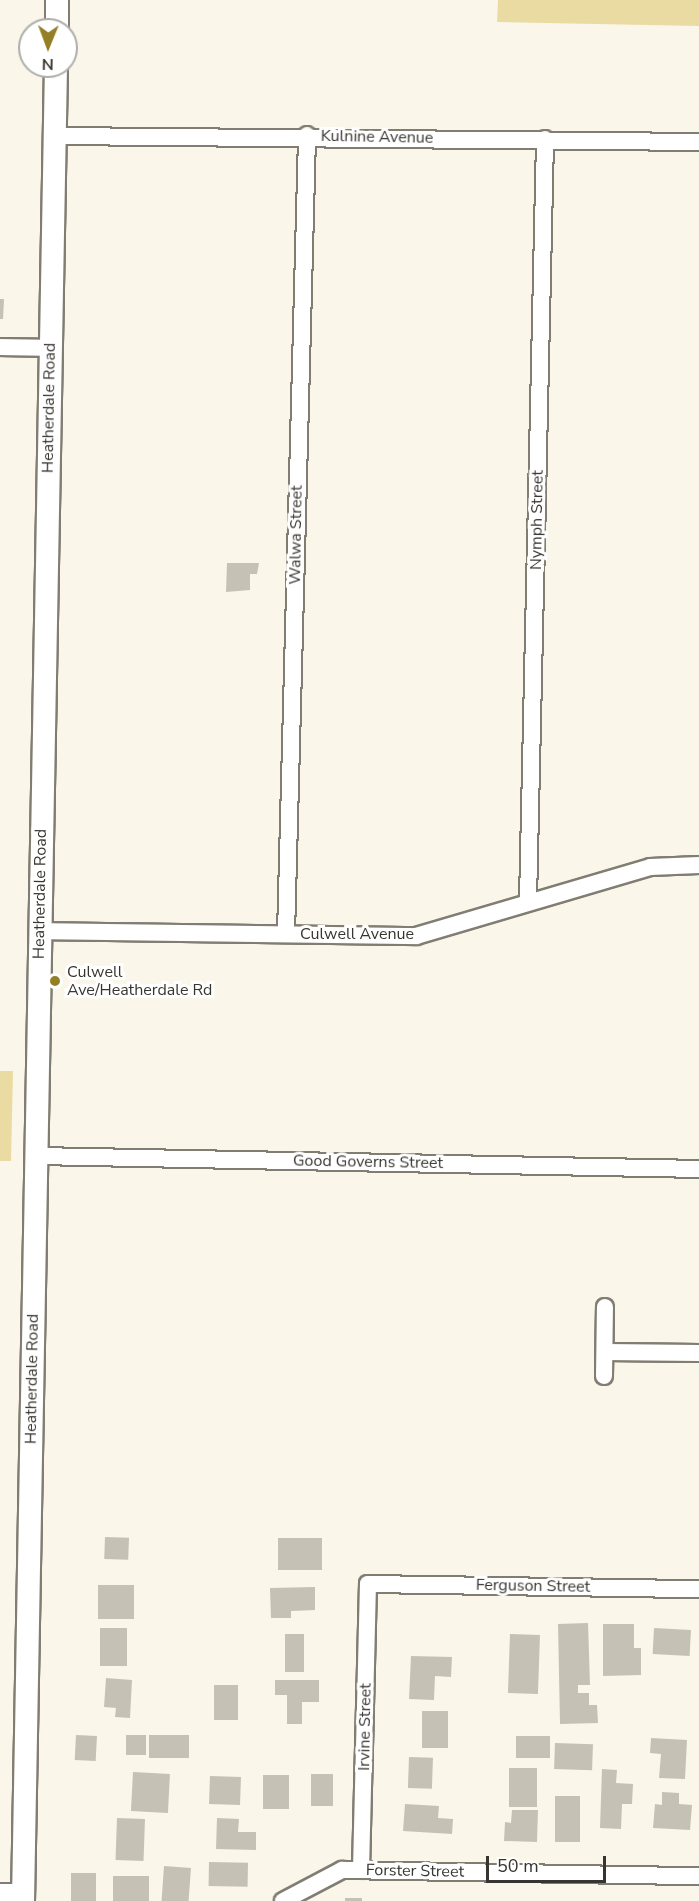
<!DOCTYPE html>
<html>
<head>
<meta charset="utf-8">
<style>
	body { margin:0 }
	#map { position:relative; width:699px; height:1901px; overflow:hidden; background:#faf6e9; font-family:"Nunito Sans",sans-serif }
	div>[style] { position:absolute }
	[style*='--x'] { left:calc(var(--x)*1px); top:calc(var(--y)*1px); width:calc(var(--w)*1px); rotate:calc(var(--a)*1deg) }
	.green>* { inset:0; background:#eadba2 }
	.building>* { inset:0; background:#c5c1b5; transform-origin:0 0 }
	.roads { filter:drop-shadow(2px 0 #817d72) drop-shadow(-2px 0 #817d72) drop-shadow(0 2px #817d72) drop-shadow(0 -2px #817d72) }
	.minor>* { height:16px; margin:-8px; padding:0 8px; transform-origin:8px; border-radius:8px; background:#fff }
	.tertiary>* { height:21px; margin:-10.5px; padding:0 10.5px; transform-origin:10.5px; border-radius:10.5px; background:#fff }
	.secondary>* { height:22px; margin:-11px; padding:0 11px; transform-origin:11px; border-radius:11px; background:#fff }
	.dots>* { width:16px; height:16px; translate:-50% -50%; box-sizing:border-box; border:3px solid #fff; border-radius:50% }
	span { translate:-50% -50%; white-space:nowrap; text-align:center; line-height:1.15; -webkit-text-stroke:6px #fff; paint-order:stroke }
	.street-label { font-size:16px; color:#373530 }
	.poi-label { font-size:16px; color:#373530 }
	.left { translate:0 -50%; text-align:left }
	.north { position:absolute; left:18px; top:18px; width:60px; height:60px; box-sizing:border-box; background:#fff; border:2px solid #afaeac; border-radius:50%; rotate:181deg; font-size:16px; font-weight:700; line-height:24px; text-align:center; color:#373530 }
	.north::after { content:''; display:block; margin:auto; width:21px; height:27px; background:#957f26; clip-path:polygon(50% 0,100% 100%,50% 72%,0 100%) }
	.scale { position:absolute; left:486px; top:1856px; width:120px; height:27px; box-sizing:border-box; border:3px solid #373530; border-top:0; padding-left:8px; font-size:18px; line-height:21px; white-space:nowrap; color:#373530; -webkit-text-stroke:4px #fff; paint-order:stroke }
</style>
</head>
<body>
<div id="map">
	<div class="green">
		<div style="clip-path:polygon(498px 0,699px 0,699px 26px,497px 22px)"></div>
		<div style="clip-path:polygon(0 1071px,13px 1071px,11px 1161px,0 1161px)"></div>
	</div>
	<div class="building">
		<div style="clip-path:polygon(0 299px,4px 299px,3px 319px,0 319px)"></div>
		<div style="clip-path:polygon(227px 563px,259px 563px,257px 574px,250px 574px,250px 590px,226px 592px)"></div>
		<div style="left:105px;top:1537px;width:24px;height:22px;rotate:2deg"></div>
		<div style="left:278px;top:1538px;width:44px;height:32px"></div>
		<div style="left:98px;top:1585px;width:36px;height:34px"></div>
		<div style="clip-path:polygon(315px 1587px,315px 1610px,291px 1611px,291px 1618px,271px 1618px,270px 1588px)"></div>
		<div style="clip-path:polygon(588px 1623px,590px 1685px,578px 1685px,578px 1693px,589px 1693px,589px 1705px,597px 1705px,598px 1723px,560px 1724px,558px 1624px)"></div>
		<div style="clip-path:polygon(603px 1624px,634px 1624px,634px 1648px,641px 1648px,641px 1675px,603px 1676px)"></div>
		<div style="left:127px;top:1628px;width:38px;height:27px;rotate:90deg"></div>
		<div style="left:654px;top:1628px;width:37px;height:26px;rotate:3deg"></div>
		<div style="left:285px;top:1634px;width:19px;height:38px"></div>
		<div style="left:510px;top:1634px;width:30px;height:59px;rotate:2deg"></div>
		<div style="clip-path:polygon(411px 1656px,452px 1657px,451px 1677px,435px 1676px,434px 1700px,409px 1699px)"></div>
		<div style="clip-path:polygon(106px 1678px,132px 1680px,130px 1718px,115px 1717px,116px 1708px,104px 1707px)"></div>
		<div style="clip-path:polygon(275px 1680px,319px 1680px,319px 1702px,302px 1702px,302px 1724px,287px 1724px,287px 1695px,275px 1695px)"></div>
		<div style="left:238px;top:1685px;width:35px;height:24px;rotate:90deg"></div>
		<div style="left:422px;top:1711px;width:26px;height:37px"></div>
		<div style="left:76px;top:1735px;width:21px;height:25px;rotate:3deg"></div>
		<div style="left:126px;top:1735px;width:20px;height:20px"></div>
		<div style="left:149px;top:1735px;width:40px;height:23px"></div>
		<div style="left:516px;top:1736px;width:34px;height:22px"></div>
		<div style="clip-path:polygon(651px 1738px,687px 1740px,685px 1779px,659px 1778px,661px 1754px,650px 1753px)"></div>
		<div style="left:555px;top:1743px;width:38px;height:26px;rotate:2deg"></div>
		<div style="left:409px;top:1757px;width:24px;height:31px;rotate:2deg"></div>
		<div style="left:509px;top:1768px;width:28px;height:39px"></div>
		<div style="clip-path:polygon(602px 1769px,617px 1770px,616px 1783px,633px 1784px,632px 1804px,622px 1804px,621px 1829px,600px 1828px)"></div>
		<div style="left:133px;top:1772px;width:37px;height:39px;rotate:3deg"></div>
		<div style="left:311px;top:1774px;width:22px;height:32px"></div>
		<div style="left:263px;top:1775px;width:26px;height:34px"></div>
		<div style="left:210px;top:1776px;width:31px;height:28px;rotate:2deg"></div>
		<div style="clip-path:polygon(662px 1792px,679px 1793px,679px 1804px,692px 1805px,690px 1830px,653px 1828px,655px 1804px,662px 1805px)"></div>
		<div style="left:580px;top:1796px;width:46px;height:25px;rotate:90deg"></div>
		<div style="clip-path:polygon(405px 1804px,439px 1806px,438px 1818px,453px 1819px,452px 1834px,403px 1831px)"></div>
		<div style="clip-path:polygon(512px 1810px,538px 1810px,537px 1842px,504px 1841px,505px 1822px,511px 1823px)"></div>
		<div style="left:117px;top:1818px;width:28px;height:42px;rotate:2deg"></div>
		<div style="clip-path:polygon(217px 1818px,239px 1819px,238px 1832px,256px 1832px,256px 1850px,216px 1849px)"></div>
		<div style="left:209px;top:1862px;width:39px;height:24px;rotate:1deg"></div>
		<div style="left:164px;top:1866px;width:27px;height:35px;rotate:4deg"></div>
		<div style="left:71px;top:1873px;width:25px;height:28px"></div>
		<div style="left:113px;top:1876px;width:36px;height:25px"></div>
		<div style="left:345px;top:1898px;width:17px;height:3px"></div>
	</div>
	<div class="roads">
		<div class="minor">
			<div style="--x:55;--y:136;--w:644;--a:0.53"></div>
			<div style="--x:0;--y:347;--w:50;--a:1.1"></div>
			<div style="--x:528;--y:901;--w:762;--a:-88.72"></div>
			<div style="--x:40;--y:931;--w:376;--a:0.8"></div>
			<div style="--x:416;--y:936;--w:244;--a:-16.4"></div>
			<div style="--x:650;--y:867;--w:49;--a:-2.3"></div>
			<div style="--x:286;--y:934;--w:799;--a:-88.49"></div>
			<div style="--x:36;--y:1156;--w:663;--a:1.12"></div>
			<div style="--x:605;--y:1352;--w:94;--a:0.6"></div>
			<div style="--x:604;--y:1376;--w:69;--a:-89.2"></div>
			<div style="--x:361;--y:1870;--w:286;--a:-88.6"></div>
			<div style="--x:368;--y:1584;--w:331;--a:0.9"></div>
			<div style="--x:283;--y:1901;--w:67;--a:-27.7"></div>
			<div style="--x:342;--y:1870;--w:357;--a:1"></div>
		</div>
		<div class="tertiary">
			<div style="--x:0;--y:1894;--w:23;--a:0"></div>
		</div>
		<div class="secondary">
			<div style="--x:57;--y:30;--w:30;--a:-90"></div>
			<div style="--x:23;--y:1901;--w:1835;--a:-88.97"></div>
		</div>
	</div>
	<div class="dots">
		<div style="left:55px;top:981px;background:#957f26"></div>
	</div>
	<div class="street-label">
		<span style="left:377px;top:137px;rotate:1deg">Kulnine Avenue</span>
		<span style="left:49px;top:408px;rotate:-89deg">Heatherdale Road</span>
		<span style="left:537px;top:520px;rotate:-89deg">Nymph Street</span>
		<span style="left:296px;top:535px;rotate:-89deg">Walwa Street</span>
		<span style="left:40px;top:894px;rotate:-89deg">Heatherdale Road</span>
		<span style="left:357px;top:934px">Culwell Avenue</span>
		<span style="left:368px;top:1162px;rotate:1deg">Good Governs Street</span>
		<span style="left:32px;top:1379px;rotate:-89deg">Heatherdale Road</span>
		<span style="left:533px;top:1586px;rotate:1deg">Ferguson Street</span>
		<span style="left:365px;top:1727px;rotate:-89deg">Irvine Street</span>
		<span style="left:415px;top:1871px;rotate:1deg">Forster Street</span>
	</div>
	<div class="poi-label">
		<span class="left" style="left:67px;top:981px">Culwell<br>Ave/Heatherdale Rd</span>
	</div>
	<div class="north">N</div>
	<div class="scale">50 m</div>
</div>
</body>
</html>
